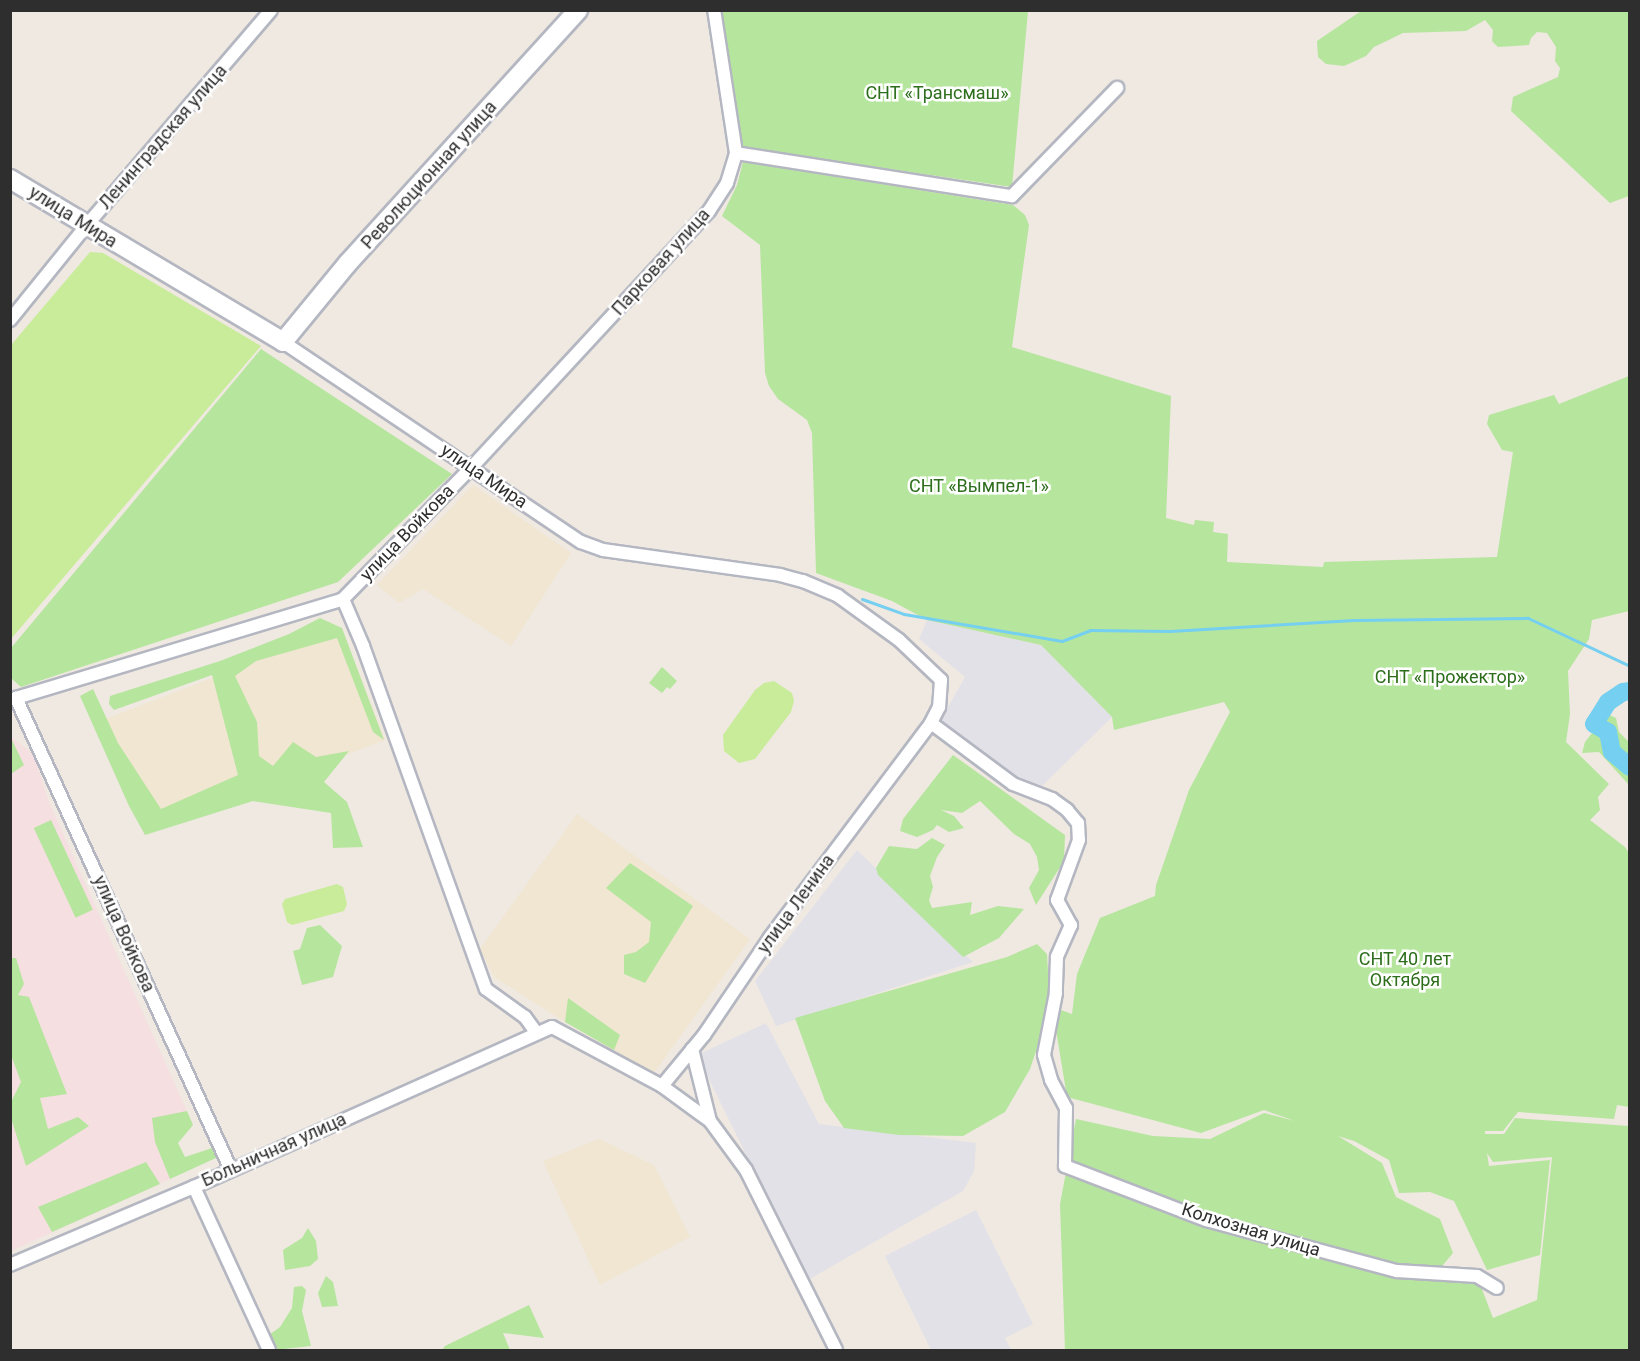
<!DOCTYPE html>
<html>
<head>
<meta charset="utf-8">
<style>
	body { margin:0 }
	#map { position:relative; width:1640px; height:1361px; overflow:hidden; background:#efe9e1; font-family:Roboto,sans-serif }
	div>[style] { position:absolute }
	[style*='--x'] { left:calc(var(--x)*1px); top:calc(var(--y)*1px); width:calc(var(--w)*1px); rotate:calc(var(--a)*1deg) }
	.industrial>* { inset:0; background:#e3e1e8 }
	.education>* { inset:0; background:#f0e6d1; transform-origin:0 0 }
	.medical>* { inset:0; background:#f5dfe0 }
	.green>* { inset:0; background:#b6e59e; transform-origin:0 0 }
	.pitch>* { inset:0; background:#c9ec9a }
	.stream>* { height:3px; margin:-1.5px; padding:0 1.5px; transform-origin:1.5px; border-radius:1.5px; background:#75cff0 }
	.river>* { height:18px; margin:-9px; padding:0 9px; transform-origin:9px; border-radius:9px; background:#75cff0 }
	.roads { filter:drop-shadow(2px 0 #b4b7c1) drop-shadow(-2px 0 #b4b7c1) drop-shadow(0 2px #b4b7c1) drop-shadow(0 -2px #b4b7c1) }
	.street>* { height:12px; margin:-6px; padding:0 6px; transform-origin:6px; border-radius:6px; background:#fff }
	.secondary>* { height:18px; margin:-9px; padding:0 9px; transform-origin:9px; border-radius:9px; background:#fff }
	span { translate:-50% -50%; white-space:nowrap; text-align:center; line-height:1.15; -webkit-text-stroke:5px #fff; paint-order:stroke }
	.park-label { font-size:18px; color:#2c6e1b }
	.street-label { font-size:18px; color:#2e2e2e }
	.frame { position:absolute; inset:0; border:12px solid #2e2e2e; pointer-events:none }
</style>
</head>
<body>
<div id="map">
	<div class="industrial">
		<div style="clip-path:polygon(927px 620px,1041px 645px,1112px 717px,1036px 792px,939px 723px,965px 677px,919px 639px)"></div>
		<div style="clip-path:polygon(857px 850px,973px 962px,776px 1026px,755px 981px)"></div>
		<div style="clip-path:polygon(766px 1023px,819px 1124px,976px 1143px,974px 1171px,963px 1191px,808px 1280px,697px 1055px)"></div>
		<div style="clip-path:polygon(976px 1210px,1033px 1324px,1005px 1338px,1011px 1350px,931px 1350px,885px 1256px)"></div>
	</div>
	<div class="education">
		<div style="clip-path:polygon(473px 485px,571px 553px,511px 646px,423px 589px,399px 603px,377px 585px)"></div>
		<div style="left:342px;top:628px;width:120px;height:255px;rotate:69deg"></div>
		<div style="clip-path:polygon(577px 814px,750px 939px,654px 1073px,565px 1022px,494px 977px,480px 949px)"></div>
		<div style="clip-path:polygon(599px 1139px,654px 1165px,690px 1237px,600px 1285px,543px 1161px)"></div>
	</div>
	<div class="medical">
		<div style="clip-path:polygon(10px 736px,34px 755px,49px 802px,193px 1125px,156px 1142px,170px 1179px,11px 1251px)"></div>
	</div>
	<div class="green">
		<div style="clip-path:polygon(718px 11px,1028px 11px,1012px 187px,740px 147px)"></div>
		<div style="clip-path:polygon(1361px 11px,1629px 11px,1629px 196px,1610px 203px,1511px 111px,1513px 97px,1558px 77px,1560px 68px,1555px 61px,1556px 47px,1547px 33px,1537px 32px,1531px 38px,1529px 45px,1498px 47px,1492px 41px,1493px 30px,1485px 20px,1466px 31px,1403px 33px,1374px 47px,1366px 56px,1353px 62px,1344px 66px,1326px 64px,1318px 57px,1317px 41px)"></div>
		<div style="clip-path:polygon(evenodd,743px 162px,1013px 205px,1025px 215px,1029px 225px,1012px 347px,1171px 396px,1166px 518px,1194px 525px,1195px 520px,1214px 522px,1213px 532px,1228px 534px,1227px 562px,1323px 567px,1324px 562px,1497px 557px,1513px 452px,1502px 450px,1487px 424px,1489px 415px,1554px 395px,1559px 404px,1629px 376px,1629px 611px,1592px 620px,1589px 639px,1568px 671px,1570px 714px,1566px 742px,1609px 784px,1598px 797px,1600px 810px,1590px 820px,1625px 847px,1629px 853px,1629px 1107px,1617px 1105px,1614px 1119px,1518px 1112px,1503px 1131px,1485px 1131px,1485px 1134px,1504px 1134px,1515px 1118px,1629px 1126px,1629px 1350px,1065px 1350px,1060px 1204px,1076px 1119px,1153px 1136px,1210px 1139px,1264px 1113px,1295px 1121px,1264px 1110px,1201px 1133px,1067px 1097px,1056px 1030px,1061px 1010px,1072px 1014px,1077px 974px,1100px 918px,1155px 896px,1156px 885px,1189px 790px,1230px 712px,1224px 702px,1114px 730px,1112px 717px,1041px 645px,927px 620px,892px 601px,816px 573px,812px 433px,807px 420px,778px 399px,769px 386px,765px 373px,760px 245px,722px 216px,737px 185px,743px 162px,1338px 1136px,1354px 1141px,1389px 1160px,1399px 1193px,1430px 1192px,1454px 1201px,1487px 1270px,1540px 1255px,1550px 1160px,1489px 1166px,1487px 1153px,1493px 1162px,1552px 1157px,1537px 1300px,1493px 1318px,1480px 1284px,1446px 1280px,1437px 1272px,1453px 1253px,1440px 1219px,1396px 1197px,1382px 1163px,1338px 1136px)"></div>
		<div style="clip-path:polygon(261px 349px,452px 474px,338px 582px,21px 687px,11px 678px,11px 648px)"></div>
		<div style="clip-path:polygon(320px 618px,342px 628px,384px 740px,373px 732px,337px 638px,256px 661px,235px 676px,257px 722px,259px 756px,273px 766px,293px 742px,316px 757px,349px 751px,324px 782px,347px 802px,363px 847px,333px 848px,331px 813px,253px 801px,145px 835px,129px 806px,80px 696px,93px 689px,118px 743px,161px 809px,238px 775px,212px 675px,114px 710px,109px 704px,110px 696px,220px 661px,289px 634px)"></div>
		<div style="clip-path:polygon(662px 667px,677px 681px,670px 689px,667px 687px,662px 693px,649px 683px)"></div>
		<div style="clip-path:polygon(1610px 715px,1616px 718px,1619px 732px,1629px 742px,1629px 785px,1599px 752px,1582px 753px,1585px 742px,1604px 718px)"></div>
		<div style="clip-path:polygon(11px 738px,24px 765px,11px 774px)"></div>
		<div style="clip-path:polygon(953px 755px,1065px 835px,1064px 861px,1036px 905px,1029px 888px,1039px 870px,1037px 857px,1030px 844px,1014px 834px,980px 801px,962px 813px,941px 810px,954px 816px,964px 828px,949px 832px,937px 825px,933px 830px,917px 837px,900px 831px,903px 819px)"></div>
		<div style="left:51px;top:820px;width:99px;height:19px;rotate:65deg"></div>
		<div style="clip-path:polygon(932px 838px,945px 845px,937px 857px,930px 876px,933px 887px,929px 900px,932px 908px,972px 902px,970px 915px,998px 906px,1024px 909px,999px 938px,963px 957px,878px 875px,876px 868px,889px 846px,917px 849px)"></div>
		<div style="clip-path:polygon(630px 863px,693px 906px,645px 983px,624px 974px,624px 955px,636px 952px,649px 942px,651px 922px,606px 888px)"></div>
		<div style="clip-path:polygon(320px 925px,342px 946px,333px 977px,302px 985px,293px 951px,300px 949px,307px 928px)"></div>
		<div style="clip-path:polygon(1037px 944px,1047px 954px,1050px 1010px,1030px 1069px,1005px 1112px,963px 1136px,899px 1135px,844px 1128px,825px 1101px,795px 1018px,1007px 957px)"></div>
		<div style="clip-path:polygon(11px 958px,16px 958px,24px 984px,18px 995px,29px 997px,67px 1094px,40px 1098px,48px 1129px,78px 1117px,89px 1126px,26px 1166px,11px 1118px,11px 1102px,21px 1082px,11px 1055px)"></div>
		<div style="clip-path:polygon(568px 998px,620px 1035px,614px 1050px,565px 1022px)"></div>
		<div style="clip-path:polygon(187px 1111px,193px 1125px,178px 1143px,185px 1157px,212px 1148px,216px 1158px,170px 1179px,155px 1142px,152px 1118px)"></div>
		<div style="clip-path:polygon(146px 1162px,160px 1184px,52px 1232px,38px 1207px)"></div>
		<div style="clip-path:polygon(308px 1228px,316px 1241px,318px 1259px,310px 1266px,285px 1270px,283px 1250px,302px 1238px)"></div>
		<div style="clip-path:polygon(326px 1276px,333px 1282px,338px 1306px,322px 1307px,318px 1293px)"></div>
		<div style="clip-path:polygon(302px 1286px,306px 1290px,302px 1311px,311px 1346px,275px 1350px,269px 1335px,280px 1327px,292px 1308px,294px 1287px)"></div>
		<div style="clip-path:polygon(529px 1305px,544px 1338px,503px 1333px,510px 1350px,442px 1350px,445px 1346px)"></div>
	</div>
	<div class="pitch">
		<div style="clip-path:polygon(90px 252px,103px 253px,261px 346px,11px 639px,11px 345px)"></div>
		<div style="clip-path:polygon(774px 681px,792px 693px,794px 701px,791px 712px,755px 759px,739px 763px,724px 751px,723px 735px,755px 690px,764px 683px)"></div>
		<div style="clip-path:polygon(337px 884px,343px 887px,347px 904px,344px 911px,292px 925px,287px 922px,282px 904px,285px 899px)"></div>
	</div>
	<div class="stream">
		<div style="--x:862;--y:599;--w:45;--a:19.7"></div>
		<div style="--x:904;--y:614;--w:160;--a:9.7"></div>
		<div style="--x:1062;--y:641;--w:30;--a:-21"></div>
		<div style="--x:1090;--y:630;--w:80;--a:0.7"></div>
		<div style="--x:1170;--y:631;--w:184;--a:-3.4"></div>
		<div style="--x:1354;--y:620;--w:174;--a:-0.7"></div>
		<div style="--x:1528;--y:618;--w:113;--a:25.2"></div>
	</div>
	<div class="river">
		<div style="--x:1630;--y:691;--w:7;--a:172"></div>
		<div style="--x:1623;--y:692;--w:18;--a:146"></div>
		<div style="--x:1608;--y:702;--w:26;--a:122"></div>
		<div style="--x:1594;--y:724;--w:16;--a:30"></div>
		<div style="--x:1608;--y:732;--w:20;--a:79"></div>
		<div style="--x:1612;--y:752;--w:23;--a:40"></div>
	</div>
	<div class="roads">
		<div class="street">
			<div style="--x:736;--y:153;--w:279;--a:8.9"></div>
			<div style="--x:1012;--y:196;--w:151;--a:-45.8"></div>
			<div style="--x:10;--y:320;--w:121;--a:-51"></div>
			<div style="--x:86;--y:226;--w:284;--a:-49.4"></div>
			<div style="--x:283;--y:342;--w:359;--a:33.9"></div>
			<div style="--x:581;--y:542;--w:23;--a:20"></div>
			<div style="--x:603;--y:550;--w:179;--a:8"></div>
			<div style="--x:780;--y:575;--w:24;--a:15"></div>
			<div style="--x:803;--y:581;--w:38;--a:23"></div>
			<div style="--x:838;--y:596;--w:75;--a:35.8"></div>
			<div style="--x:899;--y:640;--w:58;--a:43.6"></div>
			<div style="--x:941;--y:680;--w:27;--a:94"></div>
			<div style="--x:939;--y:707;--w:18;--a:117"></div>
			<div style="--x:931;--y:723;--w:270;--a:126.9"></div>
			<div style="--x:769;--y:939;--w:116;--a:124.1"></div>
			<div style="--x:704;--y:1035;--w:66;--a:129.5"></div>
			<div style="--x:343;--y:599;--w:183;--a:-45.7"></div>
			<div style="--x:471;--y:468;--w:350;--a:-47.2"></div>
			<div style="--x:709;--y:211;--w:33;--a:-57"></div>
			<div style="--x:727;--y:183;--w:31;--a:-73"></div>
			<div style="--x:736;--y:153;--w:145;--a:-98.7"></div>
			<div style="--x:931;--y:723;--w:102;--a:36.6"></div>
			<div style="--x:1013;--y:784;--w:42;--a:21"></div>
			<div style="--x:1052;--y:799;--w:19;--a:36"></div>
			<div style="--x:1067;--y:810;--w:17;--a:50"></div>
			<div style="--x:1078;--y:823;--w:17;--a:87"></div>
			<div style="--x:1079;--y:840;--w:64;--a:110.1"></div>
			<div style="--x:1057;--y:900;--w:29;--a:61"></div>
			<div style="--x:1071;--y:925;--w:35;--a:114"></div>
			<div style="--x:1057;--y:957;--w:36;--a:92"></div>
			<div style="--x:1056;--y:993;--w:63;--a:101"></div>
			<div style="--x:1044;--y:1055;--w:26;--a:74"></div>
			<div style="--x:1051;--y:1080;--w:32;--a:62"></div>
			<div style="--x:1066;--y:1108;--w:58;--a:91"></div>
			<div style="--x:1065;--y:1166;--w:151;--a:21"></div>
			<div style="--x:1206;--y:1220;--w:198;--a:15"></div>
			<div style="--x:1397;--y:1271;--w:80;--a:3.6"></div>
			<div style="--x:1477;--y:1276;--w:23;--a:31"></div>
			<div style="--x:692;--y:1049;--w:74;--a:76"></div>
			<div style="--x:231;--y:1170;--w:519;--a:-114.49"></div>
			<div style="--x:16;--y:698;--w:342;--a:-16.8"></div>
			<div style="--x:343;--y:599;--w:51;--a:66.9"></div>
			<div style="--x:363;--y:646;--w:364;--a:70.3"></div>
			<div style="--x:486;--y:989;--w:48;--a:35.7"></div>
			<div style="--x:525;--y:1017;--w:19;--a:54"></div>
			<div style="--x:194;--y:1187;--w:179;--a:65.3"></div>
			<div style="--x:10;--y:1265;--w:200;--a:-23"></div>
			<div style="--x:194;--y:1187;--w:392;--a:-24.1"></div>
			<div style="--x:552;--y:1027;--w:125;--a:28.2"></div>
			<div style="--x:662;--y:1086;--w:59;--a:36.1"></div>
			<div style="--x:710;--y:1121;--w:61;--a:53.7"></div>
			<div style="--x:746;--y:1170;--w:201;--a:63.4"></div>
		</div>
		<div class="secondary">
			<div style="--x:10;--y:179;--w:318;--a:30.8"></div>
			<div style="--x:283;--y:342;--w:102;--a:-50.6"></div>
			<div style="--x:348;--y:263;--w:342;--a:-47.7"></div>
		</div>
	</div>
	<div class="park-label">
		<span style="left:937px;top:93px">СНТ «Трансмаш»</span>
		<span style="left:979px;top:486px">СНТ «Вымпел-1»</span>
		<span style="left:1450px;top:677px">СНТ «Прожектор»</span>
		<span style="left:1405px;top:970px">СНТ 40 лет<br>Октября</span>
	</div>
	<div class="street-label">
		<span style="left:163px;top:137px;rotate:-49deg">Ленинградская улица</span>
		<span style="left:429px;top:175px;rotate:-48deg">Революционная улица</span>
		<span style="left:73px;top:217px;rotate:32deg">улица Мира</span>
		<span style="left:661px;top:262px;rotate:-48deg">Парковая улица</span>
		<span style="left:484px;top:476px;rotate:34deg">улица Мира</span>
		<span style="left:407px;top:533px;rotate:-46deg">улица Войкова</span>
		<span style="left:796px;top:904px;rotate:-54deg">улица Ленина</span>
		<span style="left:124px;top:934px;rotate:66deg">улица Войкова</span>
		<span style="left:274px;top:1150px;rotate:-24deg">Больничная улица</span>
		<span style="left:1251px;top:1230px;rotate:17deg">Колхозная улица</span>
	</div>
	<div class="frame"></div>
</div>
</body>
</html>
